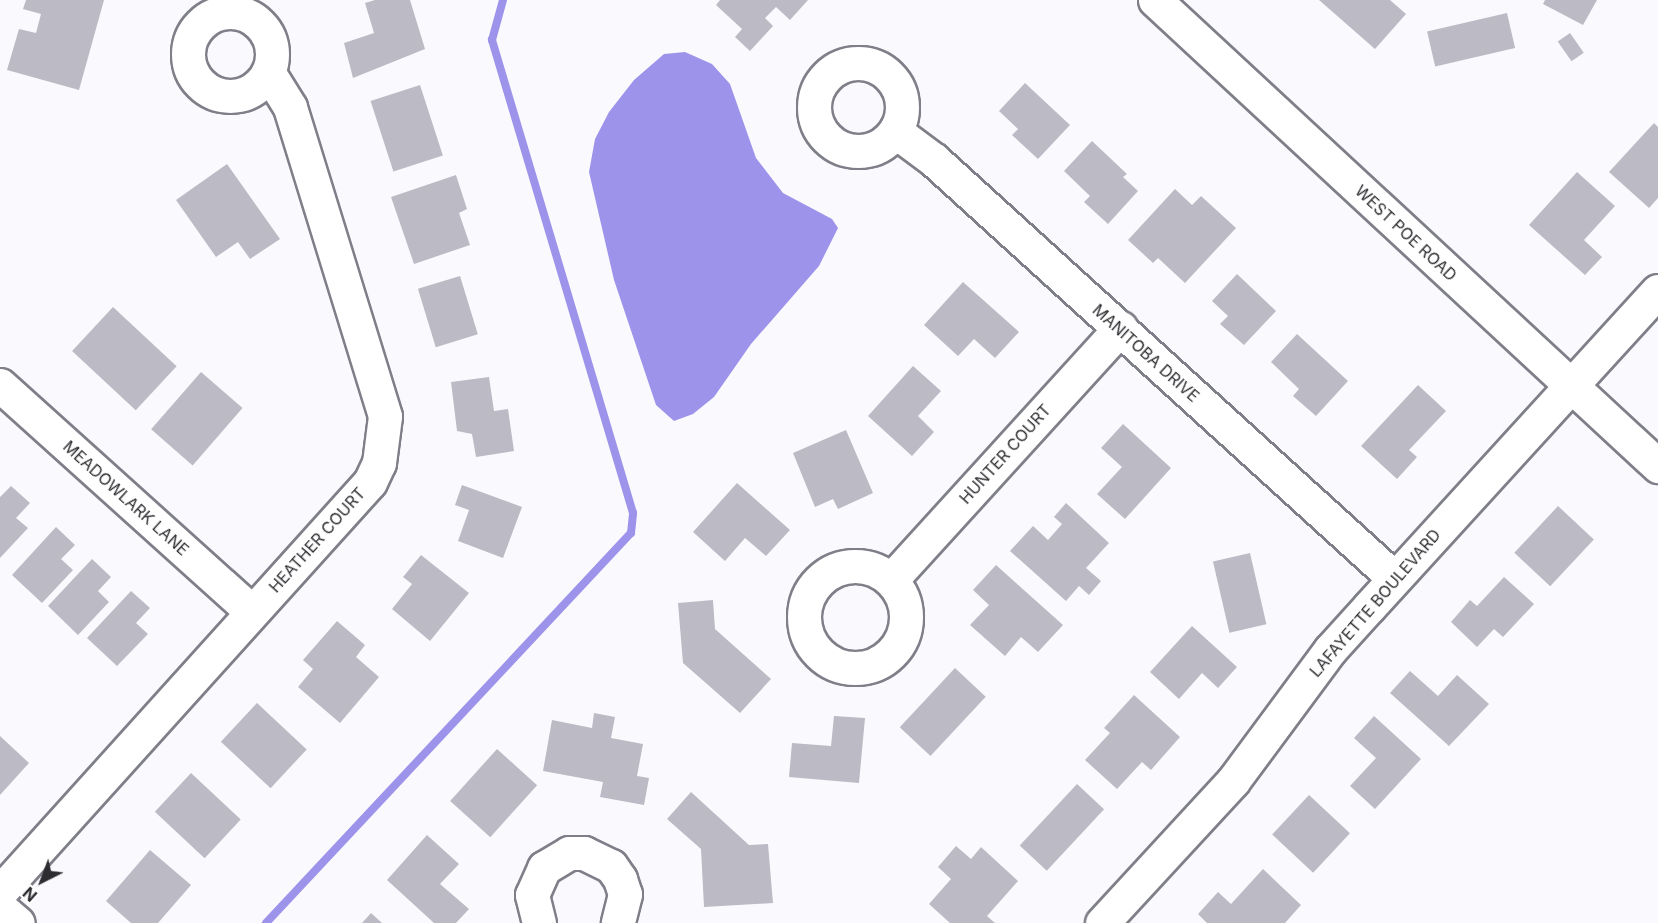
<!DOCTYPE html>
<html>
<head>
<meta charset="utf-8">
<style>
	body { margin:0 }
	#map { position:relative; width:1658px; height:923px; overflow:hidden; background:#fafafe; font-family:Inter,sans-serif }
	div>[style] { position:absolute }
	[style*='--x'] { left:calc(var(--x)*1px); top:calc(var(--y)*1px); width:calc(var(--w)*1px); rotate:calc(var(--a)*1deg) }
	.water>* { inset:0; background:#9e93ea }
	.stream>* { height:8px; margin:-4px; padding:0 4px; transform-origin:4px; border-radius:4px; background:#9e93ea }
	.building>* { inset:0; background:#bbbac5; transform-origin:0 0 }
	.roads { filter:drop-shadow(2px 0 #7f7f89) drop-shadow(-2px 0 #7f7f89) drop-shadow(0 2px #7f7f89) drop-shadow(0 -2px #7f7f89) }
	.minor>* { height:33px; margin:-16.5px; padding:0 16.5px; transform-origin:16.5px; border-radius:16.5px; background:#fff }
	.minor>.ring { margin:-16.5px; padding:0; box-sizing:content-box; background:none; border:33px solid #fff; border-radius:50% }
	.tertiary>* { height:33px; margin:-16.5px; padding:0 16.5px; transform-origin:16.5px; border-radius:16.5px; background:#fff }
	span { translate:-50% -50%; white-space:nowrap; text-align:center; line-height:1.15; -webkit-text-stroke:4.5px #fff; paint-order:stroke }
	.street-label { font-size:16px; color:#2d2d31 }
	.north { position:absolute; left:12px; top:851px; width:60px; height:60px; -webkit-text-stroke:4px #fff; paint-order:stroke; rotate:222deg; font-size:16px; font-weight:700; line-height:24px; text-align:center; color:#2d2d31 }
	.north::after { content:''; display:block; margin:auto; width:21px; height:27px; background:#2d2d31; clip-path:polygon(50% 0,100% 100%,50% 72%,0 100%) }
</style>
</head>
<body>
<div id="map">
	<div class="water">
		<div style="clip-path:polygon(685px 52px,712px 64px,730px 84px,756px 158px,783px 193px,832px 219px,838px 228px,819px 266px,751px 344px,714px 397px,693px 414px,674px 421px,656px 405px,614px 280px,589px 172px,595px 139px,609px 112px,634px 80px,664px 54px)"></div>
	</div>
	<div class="stream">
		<div style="--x:266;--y:923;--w:534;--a:-46.9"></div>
		<div style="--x:631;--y:533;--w:20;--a:-84"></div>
		<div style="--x:633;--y:513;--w:494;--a:-106.6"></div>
		<div style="--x:492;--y:40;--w:41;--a:-74.6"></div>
	</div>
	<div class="building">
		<div style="clip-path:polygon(26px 0,104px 0,79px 90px,7px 70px,19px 29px,36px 33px,41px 14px,23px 9px)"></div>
		<div style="clip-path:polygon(375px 0,410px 0,425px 49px,353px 78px,344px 43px,374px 33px,365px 3px)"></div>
		<div style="clip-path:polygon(720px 0,808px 0,790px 20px,776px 7px,765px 18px,773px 26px,750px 51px,735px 37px,742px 29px,716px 5px)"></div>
		<div style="clip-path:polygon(1319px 0,1390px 0,1406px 14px,1375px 49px)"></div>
		<div style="clip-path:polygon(1545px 0,1597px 0,1583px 25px,1543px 4px)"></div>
		<div style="left:1507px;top:13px;width:36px;height:82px;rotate:77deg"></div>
		<div style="left:1570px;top:33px;width:24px;height:15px;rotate:55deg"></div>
		<div style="clip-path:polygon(1025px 83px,1070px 125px,1038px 159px,1012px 135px,1018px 129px,999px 111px)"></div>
		<div style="left:420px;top:85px;width:74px;height:52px;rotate:72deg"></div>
		<div style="clip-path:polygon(1654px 123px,1658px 127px,1658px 198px,1649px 208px,1609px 172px)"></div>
		<div style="clip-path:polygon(1092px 141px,1127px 174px,1123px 177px,1138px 191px,1108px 224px,1084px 202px,1090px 196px,1064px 171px)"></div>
		<div style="clip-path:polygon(227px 164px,280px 239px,250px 259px,238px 242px,216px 257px,176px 200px)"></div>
		<div style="clip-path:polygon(1577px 172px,1615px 206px,1584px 240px,1602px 257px,1585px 275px,1529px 225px)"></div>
		<div style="clip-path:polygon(456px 175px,467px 209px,459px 213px,470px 245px,414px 264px,391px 197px)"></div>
		<div style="clip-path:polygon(1175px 189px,1192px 205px,1201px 196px,1236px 228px,1185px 283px,1158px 258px,1153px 263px,1128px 240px)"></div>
		<div style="clip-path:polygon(1237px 274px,1276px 311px,1244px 345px,1220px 324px,1228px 316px,1212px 301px)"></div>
		<div style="left:460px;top:276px;width:61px;height:44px;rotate:73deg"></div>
		<div style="clip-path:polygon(963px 282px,1019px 332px,995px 358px,974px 339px,958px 356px,924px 325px)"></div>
		<div style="left:113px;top:307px;width:87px;height:60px;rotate:43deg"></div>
		<div style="clip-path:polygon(1297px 334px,1348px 381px,1316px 416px,1293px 396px,1299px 389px,1271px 362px)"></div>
		<div style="clip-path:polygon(913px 366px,941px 391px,918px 416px,934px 432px,912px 456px,868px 416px)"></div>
		<div style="left:201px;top:372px;width:55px;height:76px;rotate:41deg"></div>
		<div style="clip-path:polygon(489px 377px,494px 411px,508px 409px,514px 451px,476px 457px,472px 434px,457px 431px,451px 382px)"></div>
		<div style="clip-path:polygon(1418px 385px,1446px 411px,1409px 450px,1417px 457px,1397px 479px,1361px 446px)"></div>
		<div style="clip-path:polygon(1123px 424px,1171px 468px,1125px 519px,1097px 494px,1122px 467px,1101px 448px)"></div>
		<div style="clip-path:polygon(846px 430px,873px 493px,838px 509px,833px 499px,815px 507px,793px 453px)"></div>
		<div style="clip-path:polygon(737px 483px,790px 530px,766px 556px,745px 538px,725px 561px,693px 532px)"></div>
		<div style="clip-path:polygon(462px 485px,522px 507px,503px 558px,458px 541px,469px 510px,455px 505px)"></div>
		<div style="clip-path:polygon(11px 486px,30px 503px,16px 518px,28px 528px,0 558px,0 497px)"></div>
		<div style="clip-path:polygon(1066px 503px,1109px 543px,1086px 568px,1101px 581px,1089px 595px,1079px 586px,1066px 601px,1010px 551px,1033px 526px,1048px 540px,1062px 524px,1054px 517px)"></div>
		<div style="left:1558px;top:506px;width:49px;height:64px;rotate:43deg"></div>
		<div style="clip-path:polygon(56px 527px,75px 545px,61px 559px,73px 570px,42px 603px,12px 575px)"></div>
		<div style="left:1250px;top:553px;width:73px;height:38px;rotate:77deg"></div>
		<div style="clip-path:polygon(421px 555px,469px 593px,430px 641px,392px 609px,412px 584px,403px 577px)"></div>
		<div style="clip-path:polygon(92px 559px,111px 577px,98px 591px,109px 602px,78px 635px,48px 606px)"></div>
		<div style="clip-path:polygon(996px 565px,1063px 625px,1038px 652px,1021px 637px,1005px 656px,970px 625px,989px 605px,973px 590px)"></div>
		<div style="clip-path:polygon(1504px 577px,1534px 604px,1503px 637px,1494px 629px,1477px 647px,1451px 622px,1470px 600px,1477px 606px)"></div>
		<div style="clip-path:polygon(131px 591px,150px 608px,136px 623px,148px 634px,117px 666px,87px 638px)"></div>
		<div style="clip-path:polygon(713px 600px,715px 629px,771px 679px,740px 713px,683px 663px,678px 603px)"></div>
		<div style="clip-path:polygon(337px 621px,365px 645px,356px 657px,379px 677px,340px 723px,298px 687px,313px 669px,303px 660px)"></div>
		<div style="clip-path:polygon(1192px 626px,1237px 667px,1218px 688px,1202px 673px,1179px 699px,1150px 672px)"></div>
		<div style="left:955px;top:668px;width:42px;height:81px;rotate:43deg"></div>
		<div style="clip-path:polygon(1410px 671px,1438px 696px,1457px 675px,1489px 704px,1449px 746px,1390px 693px)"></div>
		<div style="clip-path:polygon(1134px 695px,1180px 737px,1151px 770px,1142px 762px,1117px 789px,1085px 760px,1110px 733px,1104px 728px)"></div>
		<div style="left:257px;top:703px;width:68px;height:53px;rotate:43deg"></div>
		<div style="clip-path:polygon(594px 713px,615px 717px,611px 738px,643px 744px,637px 776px,649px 778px,644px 805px,600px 797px,603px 782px,543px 771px,552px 720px,592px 728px)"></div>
		<div style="clip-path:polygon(834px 716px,865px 718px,859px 783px,789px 777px,792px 743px,831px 746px)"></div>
		<div style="clip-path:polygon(1374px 716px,1421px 759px,1375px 809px,1350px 786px,1376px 758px,1354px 738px)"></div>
		<div style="clip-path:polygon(0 736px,29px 763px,0 795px)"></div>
		<div style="left:497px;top:749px;width:54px;height:70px;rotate:42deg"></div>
		<div style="left:191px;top:773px;width:68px;height:53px;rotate:43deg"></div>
		<div style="left:1077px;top:784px;width:37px;height:84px;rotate:43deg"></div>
		<div style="clip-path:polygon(691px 792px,749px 845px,768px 844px,773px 903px,704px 907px,701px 849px,667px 819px)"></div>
		<div style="left:1309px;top:795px;width:56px;height:54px;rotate:43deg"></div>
		<div style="clip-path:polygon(427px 835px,459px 864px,440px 884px,469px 909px,456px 923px,434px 923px,387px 880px)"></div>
		<div style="clip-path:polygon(956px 846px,971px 859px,981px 847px,1018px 881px,987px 916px,995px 923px,950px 923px,929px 904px,951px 879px,938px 867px)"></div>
		<div style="clip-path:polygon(150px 850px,191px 885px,158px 923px,131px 923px,106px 901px)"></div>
		<div style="clip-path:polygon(1263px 869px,1301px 905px,1285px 923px,1207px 923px,1198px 914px,1218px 892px,1231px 904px)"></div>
		<div style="clip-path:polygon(371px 913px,382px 923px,362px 923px)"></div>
	</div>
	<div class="roads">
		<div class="minor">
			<div class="ring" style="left:188px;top:12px;width:51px;height:51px"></div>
			<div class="ring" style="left:814px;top:63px;width:55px;height:55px"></div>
			<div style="--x:895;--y:131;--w:49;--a:36.6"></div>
			<div style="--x:934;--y:160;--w:622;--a:42.26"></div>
			<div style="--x:0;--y:385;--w:339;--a:42"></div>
			<div class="ring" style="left:804px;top:566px;width:69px;height:69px"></div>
			<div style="--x:891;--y:580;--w:341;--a:-47.7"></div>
			<div style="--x:0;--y:892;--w:552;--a:-47.94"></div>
			<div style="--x:370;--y:482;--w:21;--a:-65"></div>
			<div style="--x:379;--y:463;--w:47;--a:-82.7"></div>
			<div style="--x:385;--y:416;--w:323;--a:-107.1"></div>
			<div style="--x:290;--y:107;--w:40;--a:-122"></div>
			<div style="--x:0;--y:908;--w:23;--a:40"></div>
			<div style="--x:539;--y:923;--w:29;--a:-104"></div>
			<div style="--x:532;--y:895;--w:30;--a:-66"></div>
			<div style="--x:544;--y:868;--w:29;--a:-31"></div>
			<div style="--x:569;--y:853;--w:15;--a:0"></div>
			<div style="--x:584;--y:853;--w:30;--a:26"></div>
			<div style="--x:611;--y:866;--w:16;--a:55"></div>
			<div style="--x:620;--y:879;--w:16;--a:72"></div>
			<div style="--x:625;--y:894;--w:30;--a:104"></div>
			<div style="--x:1102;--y:923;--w:193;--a:-47.3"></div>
			<div style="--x:1233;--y:781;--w:163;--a:-53.5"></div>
			<div style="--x:1330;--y:650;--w:58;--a:-47.8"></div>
			<div style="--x:1369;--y:607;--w:428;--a:-47.6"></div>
		</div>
		<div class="tertiary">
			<div style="--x:1155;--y:0;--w:686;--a:42.81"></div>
		</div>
	</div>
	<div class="street-label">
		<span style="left:1406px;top:233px;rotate:43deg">WEST POE ROAD</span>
		<span style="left:1146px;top:353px;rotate:42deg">MANITOBA DRIVE</span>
		<span style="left:1005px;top:454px;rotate:-48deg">HUNTER COURT</span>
		<span style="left:126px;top:498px;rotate:42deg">MEADOWLARK LANE</span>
		<span style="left:317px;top:540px;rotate:-48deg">HEATHER COURT</span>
		<span style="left:1375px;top:603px;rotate:-49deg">LAFAYETTE BOULEVARD</span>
	</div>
	<div class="north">N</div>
</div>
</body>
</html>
